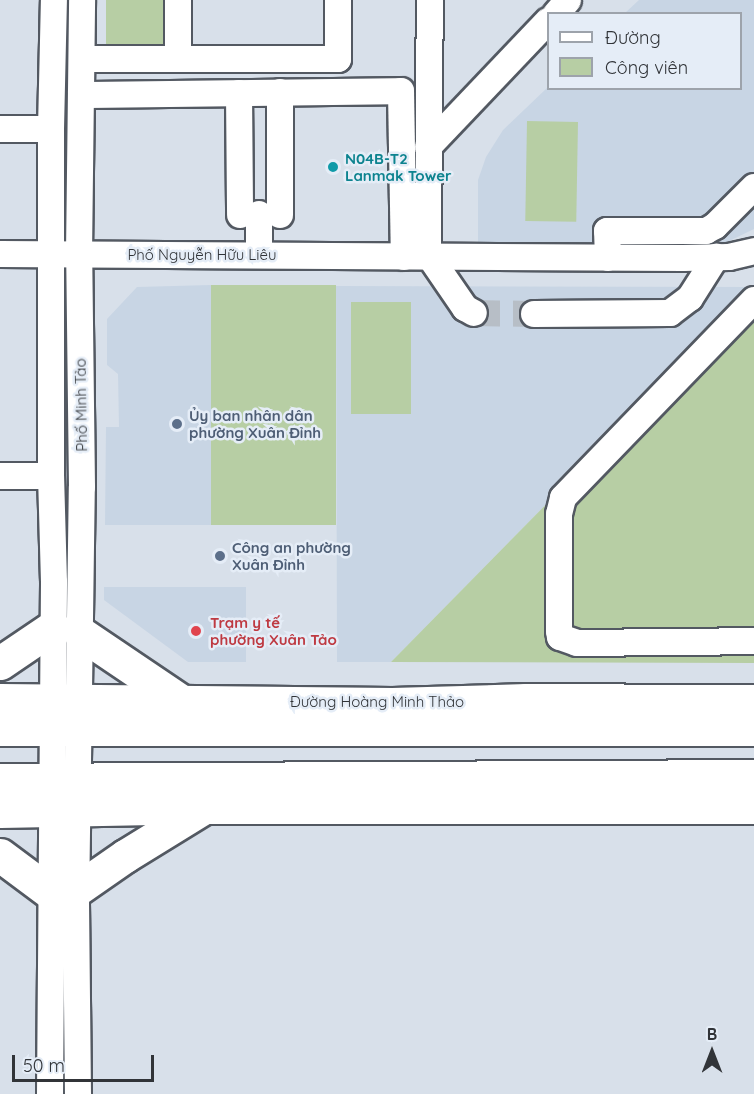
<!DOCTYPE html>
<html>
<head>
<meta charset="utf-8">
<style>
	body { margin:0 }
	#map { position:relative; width:754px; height:1094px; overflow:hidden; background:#d8e0ea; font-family:Quicksand,sans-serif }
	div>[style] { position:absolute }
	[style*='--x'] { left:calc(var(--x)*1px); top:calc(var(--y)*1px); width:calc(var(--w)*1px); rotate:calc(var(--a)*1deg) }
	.built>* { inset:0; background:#c8d5e4 }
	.green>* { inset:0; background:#b7cea4; transform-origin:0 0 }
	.minor-tunnel>* { height:26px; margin-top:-13px; transform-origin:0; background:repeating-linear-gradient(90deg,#b7bec6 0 26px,transparent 0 39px) }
	.roads { filter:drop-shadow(2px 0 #535962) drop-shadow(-2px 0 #535962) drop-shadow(0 2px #535962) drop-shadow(0 -2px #535962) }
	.minor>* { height:26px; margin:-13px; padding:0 13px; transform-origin:13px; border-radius:13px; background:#fff }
	.major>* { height:33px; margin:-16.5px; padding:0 16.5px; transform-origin:16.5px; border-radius:16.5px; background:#fff }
	.dots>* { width:16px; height:16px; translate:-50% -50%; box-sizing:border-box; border:3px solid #e5edf7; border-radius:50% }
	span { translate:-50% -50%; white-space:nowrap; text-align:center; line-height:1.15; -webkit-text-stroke:5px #e5edf7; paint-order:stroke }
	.culture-label { font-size:15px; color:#0d838f; font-weight:700 }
	.left { translate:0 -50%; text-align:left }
	.street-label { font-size:15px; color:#313438 }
	.service-label { font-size:15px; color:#4e5e75; font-weight:700 }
	.health-label { font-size:15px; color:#be3a42; font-weight:700 }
	.legend { position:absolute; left:547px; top:12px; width:195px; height:78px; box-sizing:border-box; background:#e5edf7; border:2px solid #9da3ab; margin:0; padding:8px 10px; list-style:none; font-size:18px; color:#313438 }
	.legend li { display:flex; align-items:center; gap:12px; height:30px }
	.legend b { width:30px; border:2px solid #9da3ab }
	.north { position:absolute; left:682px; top:1022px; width:60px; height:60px; -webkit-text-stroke:4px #e5edf7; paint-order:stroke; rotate:0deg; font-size:16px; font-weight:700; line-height:24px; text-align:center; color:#313438 }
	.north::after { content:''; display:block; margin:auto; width:21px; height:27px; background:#313438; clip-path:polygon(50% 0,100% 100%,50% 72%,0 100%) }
	.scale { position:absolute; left:12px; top:1055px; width:142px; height:27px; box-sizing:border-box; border:3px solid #313438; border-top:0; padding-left:8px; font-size:18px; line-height:21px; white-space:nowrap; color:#313438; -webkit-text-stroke:4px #e5edf7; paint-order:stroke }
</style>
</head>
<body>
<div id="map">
	<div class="built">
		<div style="clip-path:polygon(639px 0,754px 0,754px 229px,727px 242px,701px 247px,478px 244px,478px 180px,486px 157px,503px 130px,548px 87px,740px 88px,740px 14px,625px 13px)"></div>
		<div style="clip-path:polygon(211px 285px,211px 525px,105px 525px,106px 427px,119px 427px,118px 374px,107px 365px,107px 319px,137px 287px)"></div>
		<div style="clip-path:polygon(336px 286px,754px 287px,754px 293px,391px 662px,337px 662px)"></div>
		<div style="clip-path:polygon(104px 587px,246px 587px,246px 662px,188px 662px,104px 600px)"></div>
	</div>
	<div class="green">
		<div style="left:106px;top:0;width:65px;height:58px"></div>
		<div style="left:527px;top:121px;width:51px;height:100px;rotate:1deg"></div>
		<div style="left:211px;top:285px;width:125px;height:240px"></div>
		<div style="clip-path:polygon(754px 293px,754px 663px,391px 662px)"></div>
		<div style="left:351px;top:302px;width:60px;height:112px"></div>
	</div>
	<div class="minor-tunnel">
		<div style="--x:474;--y:313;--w:60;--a:1"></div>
	</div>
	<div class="roads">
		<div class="minor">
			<div style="--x:178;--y:0;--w:59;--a:90"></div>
			<div style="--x:556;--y:14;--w:18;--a:-49"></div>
			<div style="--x:82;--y:59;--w:256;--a:0"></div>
			<div style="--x:338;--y:59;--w:59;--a:-90"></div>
			<div style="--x:280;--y:92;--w:123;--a:90"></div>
			<div style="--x:239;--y:93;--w:122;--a:89.5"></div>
			<div style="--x:81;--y:95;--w:320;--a:-0.7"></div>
			<div style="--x:401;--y:91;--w:166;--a:89"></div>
			<div style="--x:0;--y:129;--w:51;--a:0"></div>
			<div style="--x:428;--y:147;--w:174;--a:-46.4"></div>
			<div style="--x:259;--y:214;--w:41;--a:90"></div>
			<div style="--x:0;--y:254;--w:683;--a:0.34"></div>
			<div style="--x:683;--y:258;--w:46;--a:-1.2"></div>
			<div style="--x:729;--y:257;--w:26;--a:-13"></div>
			<div style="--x:428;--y:257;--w:257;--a:-89.6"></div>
			<div style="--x:430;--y:257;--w:62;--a:55.5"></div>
			<div style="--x:465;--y:308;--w:10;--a:29"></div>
			<div style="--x:608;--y:258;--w:27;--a:-92"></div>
			<div style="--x:607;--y:231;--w:99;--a:0"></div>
			<div style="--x:706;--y:231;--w:10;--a:-29"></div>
			<div style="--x:715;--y:226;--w:55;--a:-45"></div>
			<div style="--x:754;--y:300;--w:275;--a:134"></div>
			<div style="--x:563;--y:498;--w:16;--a:104"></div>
			<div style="--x:559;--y:514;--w:117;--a:90"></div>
			<div style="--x:559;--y:631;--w:6;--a:81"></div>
			<div style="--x:560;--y:637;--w:18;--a:19"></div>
			<div style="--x:577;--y:643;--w:177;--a:-0.6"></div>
			<div style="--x:534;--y:314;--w:136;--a:-0.4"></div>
			<div style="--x:670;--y:313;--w:25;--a:-37"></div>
			<div style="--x:690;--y:298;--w:49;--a:-57.6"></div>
			<div style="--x:0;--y:476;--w:51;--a:0"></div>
			<div style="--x:50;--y:1094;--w:512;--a:-89.55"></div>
			<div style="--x:54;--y:582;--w:106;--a:-91.6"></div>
			<div style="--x:51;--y:476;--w:347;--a:-90"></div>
			<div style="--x:51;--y:129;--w:129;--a:-88.7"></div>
			<div style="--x:78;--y:1094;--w:190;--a:-90.6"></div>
			<div style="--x:76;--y:904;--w:417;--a:-89.2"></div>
			<div style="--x:82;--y:487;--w:233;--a:-90.7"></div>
			<div style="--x:79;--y:254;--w:254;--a:-89.3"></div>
		</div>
		<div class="major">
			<div style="--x:80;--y:633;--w:122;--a:34"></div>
			<div style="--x:0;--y:663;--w:64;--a:-34.2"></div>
			<div style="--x:0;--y:700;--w:392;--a:0.6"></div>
			<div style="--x:392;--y:704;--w:134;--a:-1.7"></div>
			<div style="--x:526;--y:700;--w:228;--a:0.3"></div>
			<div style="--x:0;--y:729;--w:754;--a:0"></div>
			<div style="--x:0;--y:780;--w:754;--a:-0.3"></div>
			<div style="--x:0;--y:811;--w:204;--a:-1.1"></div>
			<div style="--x:204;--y:807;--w:550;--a:0"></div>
			<div style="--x:0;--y:855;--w:64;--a:36.7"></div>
			<div style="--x:76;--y:890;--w:60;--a:-34.8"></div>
			<div style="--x:125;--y:856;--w:92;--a:-31.6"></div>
		</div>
	</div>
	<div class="dots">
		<div style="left:333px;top:167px;background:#0f9aa8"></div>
		<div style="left:177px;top:424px;background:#5c6f8a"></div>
		<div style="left:220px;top:556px;background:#5c6f8a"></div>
		<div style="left:196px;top:631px;background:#e0444e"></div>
	</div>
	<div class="culture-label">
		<span class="left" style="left:345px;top:167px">N04B-T2<br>Lanmak Tower</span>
	</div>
	<div class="street-label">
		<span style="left:202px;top:255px">Phố Nguyễn Hữu Liêu</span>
		<span style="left:81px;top:405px;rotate:-91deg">Phố Minh Tảo</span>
		<span style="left:377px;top:702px">Đường Hoàng Minh Thảo</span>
	</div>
	<div class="service-label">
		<span class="left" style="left:189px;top:424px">Ủy ban nhân dân<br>phường Xuân Đỉnh</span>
		<span class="left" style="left:232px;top:556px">Công an phường<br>Xuân Đỉnh</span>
	</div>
	<div class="health-label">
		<span class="left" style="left:210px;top:631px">Trạm y tế<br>phường Xuân Tảo</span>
	</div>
	<ul class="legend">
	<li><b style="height:8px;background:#fff"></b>Đường</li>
	<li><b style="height:16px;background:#b7cea4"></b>Công viên</li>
	</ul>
	<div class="north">B</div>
	<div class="scale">50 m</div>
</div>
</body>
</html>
